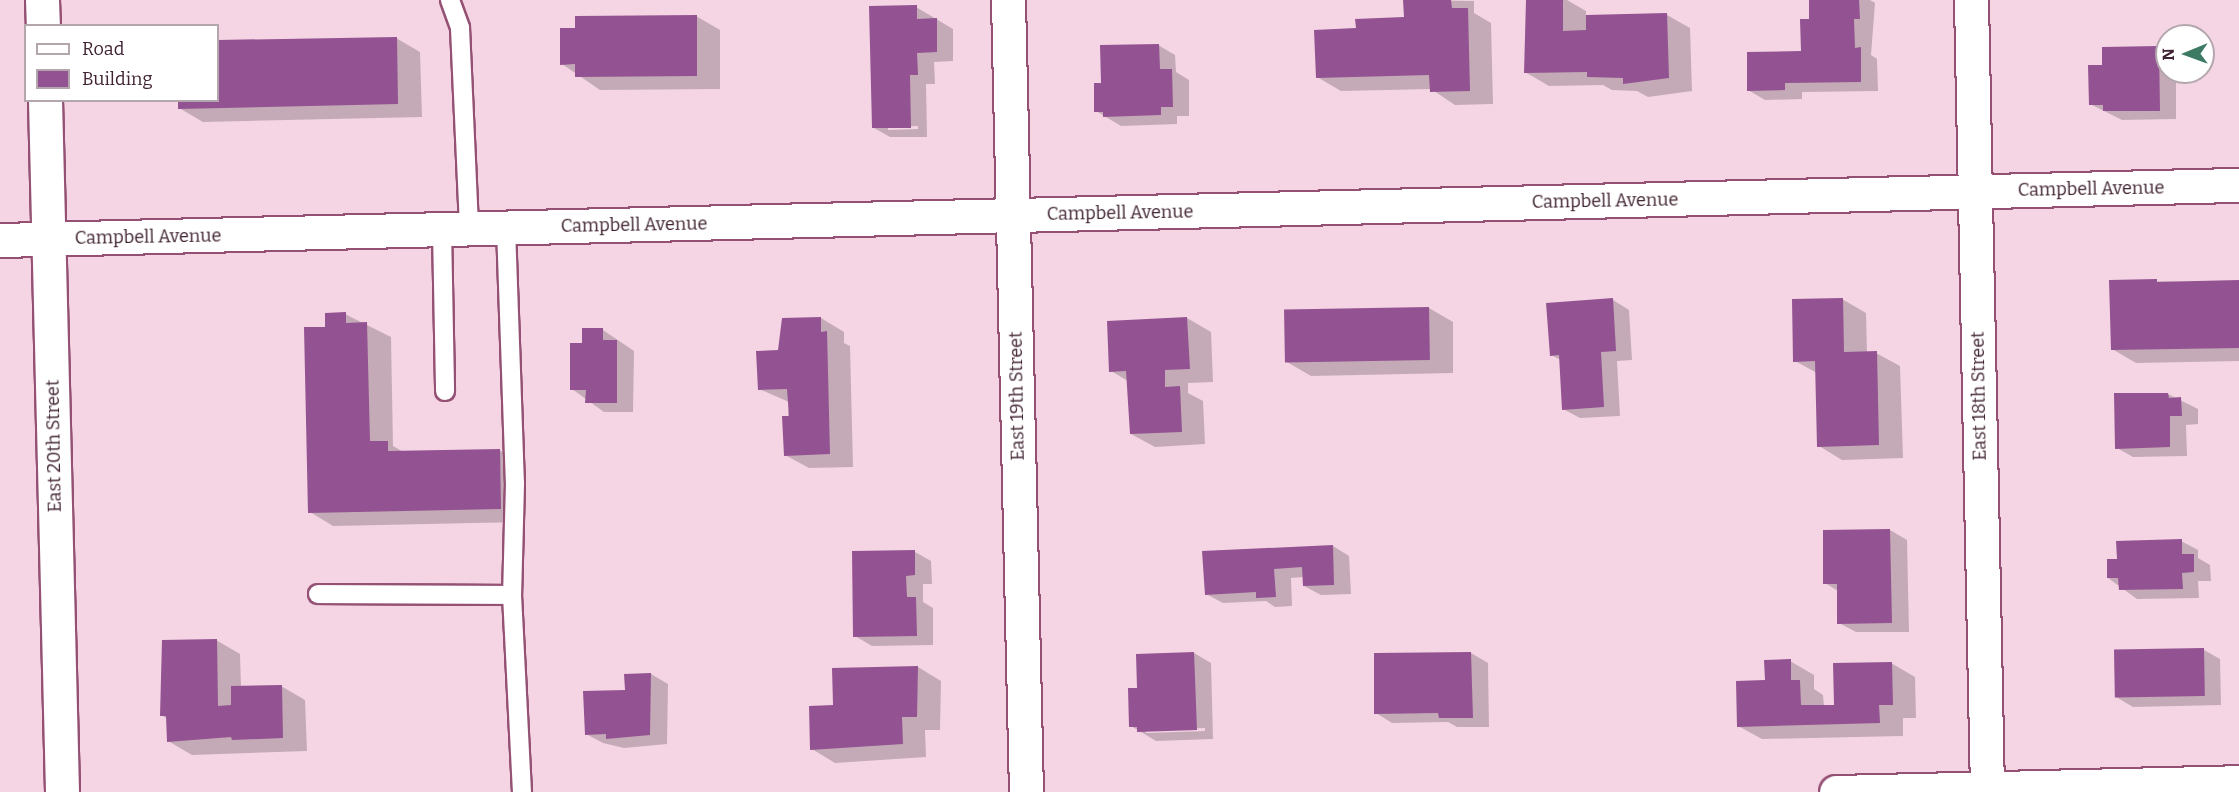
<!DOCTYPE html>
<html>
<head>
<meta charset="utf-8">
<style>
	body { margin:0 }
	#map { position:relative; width:2239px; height:792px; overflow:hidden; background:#f5d5e4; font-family:Bitter,serif }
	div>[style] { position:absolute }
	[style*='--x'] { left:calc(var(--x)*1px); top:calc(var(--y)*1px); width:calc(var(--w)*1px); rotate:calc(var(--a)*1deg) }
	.shadow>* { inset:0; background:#0003 }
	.building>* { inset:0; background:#935291; transform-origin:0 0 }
	.roads { filter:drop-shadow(2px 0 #945174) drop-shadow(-2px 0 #945174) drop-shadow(0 2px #945174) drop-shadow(0 -2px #945174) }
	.lane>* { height:18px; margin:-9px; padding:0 9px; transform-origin:9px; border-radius:9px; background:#fff }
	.street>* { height:33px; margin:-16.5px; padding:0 16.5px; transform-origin:16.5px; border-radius:16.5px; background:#fff }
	span { translate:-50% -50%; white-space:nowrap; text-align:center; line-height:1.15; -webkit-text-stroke:6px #fff; paint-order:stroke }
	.street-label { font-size:18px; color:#402332 }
	.legend { position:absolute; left:24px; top:24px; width:195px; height:78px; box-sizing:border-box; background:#fff; border:2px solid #b3a7ad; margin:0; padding:8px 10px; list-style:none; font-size:18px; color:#402332 }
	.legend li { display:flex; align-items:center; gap:12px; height:30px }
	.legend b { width:30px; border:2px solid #b3a7ad }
	.north { position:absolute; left:2155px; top:24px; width:60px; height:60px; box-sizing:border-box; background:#fff; border:2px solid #b3a7ad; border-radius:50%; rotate:269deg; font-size:16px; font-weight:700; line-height:24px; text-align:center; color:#402332 }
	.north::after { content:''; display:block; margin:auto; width:21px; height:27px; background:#3d7a64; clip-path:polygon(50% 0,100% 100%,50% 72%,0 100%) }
</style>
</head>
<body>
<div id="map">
	<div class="shadow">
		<div style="clip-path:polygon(1405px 0,1474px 1px,1474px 13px,1491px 23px,1493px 104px,1455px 105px,1431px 89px,1341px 91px,1317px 77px,1357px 30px,1406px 19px)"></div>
		<div style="clip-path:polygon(1527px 0,1567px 0,1586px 11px,1586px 17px,1667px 15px,1690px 28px,1692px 91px,1648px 97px,1637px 91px,1612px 90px,1603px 85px,1549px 86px,1525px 72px)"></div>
		<div style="clip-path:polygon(1810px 0,1870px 0,1875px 3px,1871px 55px,1877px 59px,1878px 91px,1802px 92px,1802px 99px,1765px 100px,1748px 90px,1803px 52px,1811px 20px)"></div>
		<div style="clip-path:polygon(evenodd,916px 7px,953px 29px,953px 61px,934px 62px,935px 84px,926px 84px,927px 137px,890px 137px,874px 128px,916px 7px,918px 126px,918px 129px,888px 130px,888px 127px,918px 126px)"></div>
		<div style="clip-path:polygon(696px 16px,720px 30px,720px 89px,600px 90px,562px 64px)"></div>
		<div style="clip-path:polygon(396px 38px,420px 52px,422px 117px,203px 122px,179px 108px,218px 100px,218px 42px)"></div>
		<div style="clip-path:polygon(1158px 45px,1175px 55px,1176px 72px,1189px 80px,1189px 116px,1177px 116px,1177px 124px,1121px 126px,1096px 111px,1103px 84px)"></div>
		<div style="clip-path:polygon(2159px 48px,2167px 52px,2167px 72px,2176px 72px,2176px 119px,2122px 120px,2090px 104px,2104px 66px)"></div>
		<div style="clip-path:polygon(2111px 281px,2239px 282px,2239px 361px,2136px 363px,2112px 349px)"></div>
		<div style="clip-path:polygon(1842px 299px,1866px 313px,1867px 353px,1876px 353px,1900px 366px,1903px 458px,1842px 460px,1819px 446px,1817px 373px,1795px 361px)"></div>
		<div style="clip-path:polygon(1613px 300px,1629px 310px,1632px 360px,1617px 361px,1620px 416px,1580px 418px,1563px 409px,1561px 360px,1551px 355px)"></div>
		<div style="clip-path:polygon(1429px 308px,1453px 322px,1453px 373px,1311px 376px,1287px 362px)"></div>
		<div style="clip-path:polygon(345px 314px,391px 337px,393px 446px,405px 453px,499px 450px,523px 464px,524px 522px,333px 526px,310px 512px,326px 328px)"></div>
		<div style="clip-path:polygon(821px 318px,844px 332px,844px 343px,850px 346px,853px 467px,809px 468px,785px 455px,789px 402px,759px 389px,780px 351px)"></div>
		<div style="clip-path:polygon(1187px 318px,1211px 332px,1213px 382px,1188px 383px,1188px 393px,1203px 401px,1205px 444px,1155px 447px,1131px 434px,1128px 381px,1111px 371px)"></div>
		<div style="clip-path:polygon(603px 330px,634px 351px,633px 412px,604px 412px,572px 389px,584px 345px)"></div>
		<div style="clip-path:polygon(2168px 394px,2198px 409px,2198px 424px,2186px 425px,2187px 456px,2133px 457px,2117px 448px)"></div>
		<div style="clip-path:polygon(1890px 530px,1907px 540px,1909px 632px,1856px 632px,1839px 623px,1838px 591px,1825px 583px)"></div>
		<div style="clip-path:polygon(2181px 541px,2198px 550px,2198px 558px,2210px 565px,2211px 581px,2198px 581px,2199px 598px,2137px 599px,2108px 578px,2118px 560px)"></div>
		<div style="clip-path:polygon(1333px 546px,1349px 556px,1351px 594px,1321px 595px,1304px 586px,1304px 577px,1291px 578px,1292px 606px,1275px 607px,1266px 601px,1223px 603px,1206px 594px)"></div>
		<div style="clip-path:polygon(915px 552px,931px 561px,932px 584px,923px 584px,923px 602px,933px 608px,933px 645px,872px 646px,855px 636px)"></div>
		<div style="clip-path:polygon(216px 640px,240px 654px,241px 687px,281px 686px,305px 700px,307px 751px,192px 755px,168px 741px,168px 719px,161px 715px)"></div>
		<div style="clip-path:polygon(2204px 650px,2220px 659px,2221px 705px,2133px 707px,2116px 697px)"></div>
		<div style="clip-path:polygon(evenodd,1194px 653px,1211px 663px,1213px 739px,1156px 741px,1131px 726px,1138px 689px,1138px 655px,1194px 653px,1205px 728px,1205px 731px,1146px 733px,1146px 730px,1205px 728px)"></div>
		<div style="clip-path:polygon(1471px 653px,1488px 663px,1489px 727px,1457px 727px,1448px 722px,1392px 723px,1376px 713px,1375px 655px)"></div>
		<div style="clip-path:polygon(1790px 661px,1814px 675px,1814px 689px,1823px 695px,1824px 706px,1836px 706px,1891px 663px,1915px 677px,1916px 718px,1903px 718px,1903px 736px,1762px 739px,1738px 726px,1767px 682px)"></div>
		<div style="clip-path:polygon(918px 667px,941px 681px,940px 730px,925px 730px,926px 757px,835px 763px,812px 749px,834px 706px)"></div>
		<div style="clip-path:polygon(651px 674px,668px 684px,667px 744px,624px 748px,603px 743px,586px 734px,627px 691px)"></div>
	</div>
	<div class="building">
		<div style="clip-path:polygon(1403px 0,1451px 0,1452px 8px,1468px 8px,1470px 91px,1430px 92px,1429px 75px,1316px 78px,1314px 30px,1356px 28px,1355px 19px,1404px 17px)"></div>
		<div style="clip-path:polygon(1526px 0,1563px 0,1563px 31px,1586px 30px,1586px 15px,1667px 13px,1669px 78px,1623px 84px,1623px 78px,1587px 77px,1587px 72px,1524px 73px)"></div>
		<div style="clip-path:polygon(1809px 0,1859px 0,1860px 19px,1854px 19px,1855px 48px,1861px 47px,1861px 82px,1785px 83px,1785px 90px,1747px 91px,1747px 52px,1801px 51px,1800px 19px,1809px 19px)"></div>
		<div style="clip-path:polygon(917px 5px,917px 19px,937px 18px,937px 52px,917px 53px,918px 75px,910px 75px,911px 128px,872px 128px,869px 6px)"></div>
		<div style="clip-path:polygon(697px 15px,697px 76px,575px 77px,575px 64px,560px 65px,560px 28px,575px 28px,575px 16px)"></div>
		<div style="clip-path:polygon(397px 37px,398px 104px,178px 109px,178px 100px,218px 100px,218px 40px)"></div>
		<div style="clip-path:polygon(1159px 44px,1160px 69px,1172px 69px,1173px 107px,1161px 107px,1161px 115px,1103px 117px,1103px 112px,1094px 112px,1094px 83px,1101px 83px,1100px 45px)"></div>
		<div style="clip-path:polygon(2159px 46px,2160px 111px,2103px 111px,2103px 105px,2089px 105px,2088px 65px,2102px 65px,2102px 47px)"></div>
		<div style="clip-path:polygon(2157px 279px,2157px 282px,2239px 280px,2239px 348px,2111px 350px,2109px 280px)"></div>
		<div style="clip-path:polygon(1613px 298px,1616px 351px,1601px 352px,1604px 407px,1562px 410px,1559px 355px,1550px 356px,1546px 303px)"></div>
		<div style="clip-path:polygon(1843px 298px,1844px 352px,1877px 351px,1879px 445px,1817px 447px,1815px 361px,1793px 362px,1792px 299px)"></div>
		<div style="left:1429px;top:307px;width:53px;height:145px;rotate:89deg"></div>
		<div style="clip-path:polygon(346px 312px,346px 323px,367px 322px,370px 441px,388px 441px,388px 451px,500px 449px,501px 509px,308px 513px,304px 327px,325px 327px,325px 313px)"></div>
		<div style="clip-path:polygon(821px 317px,821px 332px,827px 331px,830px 454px,784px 456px,782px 416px,789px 416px,787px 389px,758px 390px,756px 351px,778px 350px,782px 318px)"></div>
		<div style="clip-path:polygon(1187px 317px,1190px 369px,1165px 370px,1165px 387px,1180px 386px,1182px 432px,1130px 434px,1126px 371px,1109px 372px,1107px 321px)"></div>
		<div style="clip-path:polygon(582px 328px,603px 328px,603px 340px,617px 340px,617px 403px,585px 403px,586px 390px,570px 390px,570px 343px,582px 343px)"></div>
		<div style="clip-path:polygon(2114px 393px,2168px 393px,2169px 398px,2181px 397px,2182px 416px,2170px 416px,2170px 447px,2115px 449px)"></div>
		<div style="clip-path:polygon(1890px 529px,1892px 623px,1837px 624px,1837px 584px,1823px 584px,1823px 530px)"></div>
		<div style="clip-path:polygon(2182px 539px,2182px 554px,2194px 554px,2194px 572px,2182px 573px,2183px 589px,2119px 590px,2118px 578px,2107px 578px,2107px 559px,2117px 559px,2116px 541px)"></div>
		<div style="clip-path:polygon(1333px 545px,1334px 585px,1303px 586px,1302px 567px,1274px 569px,1276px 597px,1256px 598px,1256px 592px,1205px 595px,1202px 551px)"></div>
		<div style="clip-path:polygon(915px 550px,915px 575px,906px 576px,907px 597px,916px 597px,917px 636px,853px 637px,852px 551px)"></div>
		<div style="clip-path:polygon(217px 639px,218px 706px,231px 705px,231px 686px,282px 685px,283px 738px,232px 740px,231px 737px,167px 742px,166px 716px,160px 716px,162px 640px)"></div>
		<div style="left:2204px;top:648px;width:48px;height:90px;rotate:89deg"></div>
		<div style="clip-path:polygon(1194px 652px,1197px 730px,1137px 732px,1137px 727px,1129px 727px,1128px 688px,1137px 688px,1136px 654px)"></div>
		<div style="clip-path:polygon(1471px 652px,1473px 718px,1439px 718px,1438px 713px,1374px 714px,1374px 653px)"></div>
		<div style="clip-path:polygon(1791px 659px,1791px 680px,1800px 680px,1801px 705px,1834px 705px,1833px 663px,1892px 662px,1893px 705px,1879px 705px,1880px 723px,1737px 727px,1736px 681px,1765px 680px,1764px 660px)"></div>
		<div style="clip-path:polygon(918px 666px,917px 717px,902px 717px,903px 744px,810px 750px,809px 706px,833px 705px,832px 668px)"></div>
		<div style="clip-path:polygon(651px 673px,650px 735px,606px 739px,606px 734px,585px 735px,583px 691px,625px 690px,624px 674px)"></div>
	</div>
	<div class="roads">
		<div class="lane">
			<div style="--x:450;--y:0;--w:30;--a:70"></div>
			<div style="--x:460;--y:28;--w:201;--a:87.4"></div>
			<div style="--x:506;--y:228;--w:255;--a:88"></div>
			<div style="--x:515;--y:483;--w:112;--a:91.5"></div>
			<div style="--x:442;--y:230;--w:161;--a:88.9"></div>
			<div style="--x:318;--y:594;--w:194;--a:0.3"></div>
			<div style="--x:512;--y:595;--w:197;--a:87.1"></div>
		</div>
		<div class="street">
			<div style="--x:42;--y:0;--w:26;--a:88"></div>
			<div style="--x:1008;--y:0;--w:792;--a:88.7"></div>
			<div style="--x:1971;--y:0;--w:792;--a:88.84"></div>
			<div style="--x:45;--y:100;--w:692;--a:88.59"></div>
			<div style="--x:0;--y:240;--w:2240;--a:-1.41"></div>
			<div style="--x:1836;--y:792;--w:403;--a:-1.4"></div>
		</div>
	</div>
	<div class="street-label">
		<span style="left:2091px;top:189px;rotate:-1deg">Campbell Avenue</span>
		<span style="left:1605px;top:201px;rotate:-1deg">Campbell Avenue</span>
		<span style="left:1120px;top:213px;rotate:-1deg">Campbell Avenue</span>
		<span style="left:634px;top:225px;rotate:-1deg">Campbell Avenue</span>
		<span style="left:148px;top:237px;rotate:-1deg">Campbell Avenue</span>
		<span style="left:1017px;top:396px;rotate:-91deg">East 19th Street</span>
		<span style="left:1979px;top:396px;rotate:-91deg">East 18th Street</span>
		<span style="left:54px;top:446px;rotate:-91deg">East 20th Street</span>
	</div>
	<ul class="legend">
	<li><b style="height:8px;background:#fff"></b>Road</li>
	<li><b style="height:16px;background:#935291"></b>Building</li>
	</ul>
	<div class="north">N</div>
</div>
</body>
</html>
